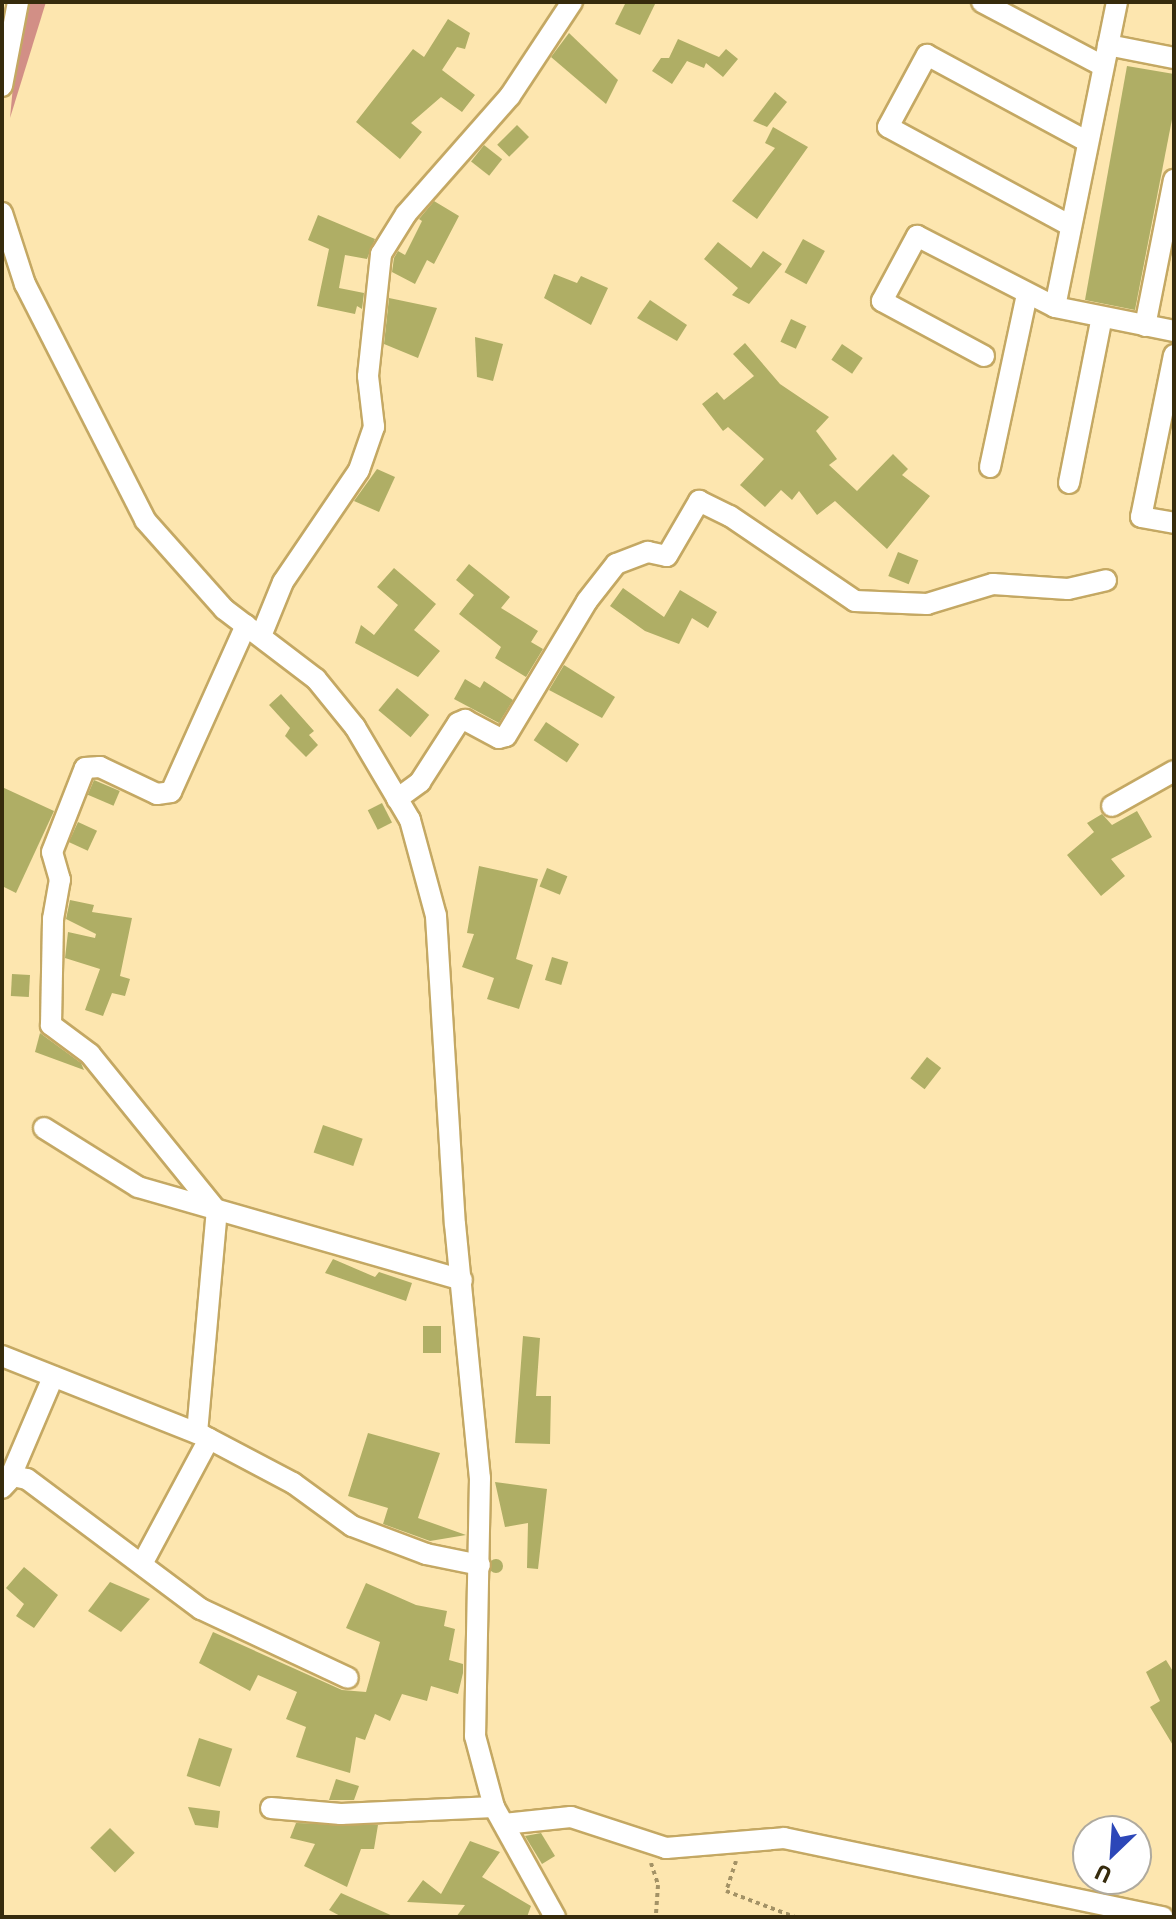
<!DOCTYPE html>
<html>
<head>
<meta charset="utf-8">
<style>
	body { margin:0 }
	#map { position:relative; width:1176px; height:1919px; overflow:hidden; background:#fde6af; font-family:"Exo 2",sans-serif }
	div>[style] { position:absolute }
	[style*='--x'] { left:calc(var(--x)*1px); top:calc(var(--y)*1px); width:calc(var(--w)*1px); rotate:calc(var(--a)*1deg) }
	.forest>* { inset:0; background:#d28f86 }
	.building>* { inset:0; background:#afae65; transform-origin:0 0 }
	.round { border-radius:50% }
	.path>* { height:4px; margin-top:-2px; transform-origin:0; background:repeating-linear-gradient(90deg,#a39266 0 4px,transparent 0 8px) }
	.roads { filter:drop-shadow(2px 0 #c4a863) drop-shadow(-2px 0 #c4a863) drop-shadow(0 2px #c4a863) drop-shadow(0 -2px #c4a863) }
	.street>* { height:20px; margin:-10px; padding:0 10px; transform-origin:10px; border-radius:10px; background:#fff }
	span { translate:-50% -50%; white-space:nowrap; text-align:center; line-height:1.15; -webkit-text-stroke:6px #fff; paint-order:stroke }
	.frame { position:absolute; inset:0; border:4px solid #362b0d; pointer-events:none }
	.north { position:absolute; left:1072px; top:1815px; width:80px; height:80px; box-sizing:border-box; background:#fff; border:2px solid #afaa9e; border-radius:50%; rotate:205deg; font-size:22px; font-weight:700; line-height:32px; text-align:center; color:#362b0d }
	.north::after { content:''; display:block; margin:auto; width:28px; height:36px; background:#2c47b8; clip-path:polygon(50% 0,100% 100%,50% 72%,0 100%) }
</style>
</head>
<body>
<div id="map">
	<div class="forest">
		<div style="clip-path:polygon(21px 2px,46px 2px,10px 118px)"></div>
	</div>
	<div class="building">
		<div style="clip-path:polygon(626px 2px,656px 2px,640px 35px,615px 24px)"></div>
		<div style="clip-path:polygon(448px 19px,470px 33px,465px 49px,457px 47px,442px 70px,475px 95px,462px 112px,441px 97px,411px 123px,422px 132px,400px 159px,356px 122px,413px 49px,424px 57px)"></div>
		<div style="clip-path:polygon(569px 33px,618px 80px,606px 104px,551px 57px)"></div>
		<div style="clip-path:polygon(678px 39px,719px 57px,726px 49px,738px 59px,723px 77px,706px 63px,704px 68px,687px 61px,672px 84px,652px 71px,661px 58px,669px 58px)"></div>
		<div style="clip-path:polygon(1127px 66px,1174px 74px,1174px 109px,1135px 310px,1085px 300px)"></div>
		<div style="clip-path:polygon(775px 92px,787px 102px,767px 127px,753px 121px)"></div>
		<div style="left:517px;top:125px;width:17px;height:28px;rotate:45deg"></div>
		<div style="clip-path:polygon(773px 127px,808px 147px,757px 219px,732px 201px,775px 148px,765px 143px)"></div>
		<div style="left:484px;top:145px;width:23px;height:21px;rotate:38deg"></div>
		<div style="clip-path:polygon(434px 201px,459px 216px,434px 264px,427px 260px,415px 284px,392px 272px,394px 258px,398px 251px,405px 255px,422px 221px,419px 219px)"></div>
		<div style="clip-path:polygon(318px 215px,375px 239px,367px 259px,345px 255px,339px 288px,364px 293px,362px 309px,357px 306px,355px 314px,317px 306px,329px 249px,308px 240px)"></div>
		<div style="left:803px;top:239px;width:25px;height:38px;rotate:29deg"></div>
		<div style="clip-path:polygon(718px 242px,751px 268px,763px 251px,782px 264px,749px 304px,732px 295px,738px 288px,704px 259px)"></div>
		<div style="clip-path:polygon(554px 274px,577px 283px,581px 276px,608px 288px,591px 325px,544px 298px)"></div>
		<div style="clip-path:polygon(389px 298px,437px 308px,418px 358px,384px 344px)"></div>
		<div style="clip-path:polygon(650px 300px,687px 325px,677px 341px,637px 318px)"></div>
		<div style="left:791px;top:319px;width:17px;height:25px;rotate:25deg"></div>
		<div style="clip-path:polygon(475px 337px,503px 344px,493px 381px,477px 377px)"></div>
		<div style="clip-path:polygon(745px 343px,780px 384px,829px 417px,816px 431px,837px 459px,829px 465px,857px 491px,893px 454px,908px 469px,902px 475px,930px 496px,887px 549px,835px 501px,817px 515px,799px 491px,792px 500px,781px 490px,765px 507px,740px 485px,764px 459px,728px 427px,723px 431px,702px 404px,717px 392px,724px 400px,754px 376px,733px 354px)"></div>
		<div style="left:842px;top:344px;width:25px;height:19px;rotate:34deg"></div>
		<div style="clip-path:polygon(377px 469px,395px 477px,379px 512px,354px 501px)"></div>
		<div style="left:898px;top:552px;width:22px;height:26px;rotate:22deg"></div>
		<div style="clip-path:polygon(469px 564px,510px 597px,501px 608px,538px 631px,531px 642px,543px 649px,526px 677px,495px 658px,501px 647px,459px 614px,474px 595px,456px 580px)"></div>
		<div style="clip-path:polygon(394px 568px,436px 604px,414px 630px,440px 651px,418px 677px,355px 643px,361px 625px,374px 635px,398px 605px,377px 587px)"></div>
		<div style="clip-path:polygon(623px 588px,664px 617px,680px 590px,717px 612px,708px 628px,692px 618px,679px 644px,645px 631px,610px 606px)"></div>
		<div style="clip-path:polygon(564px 665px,615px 697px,602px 718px,549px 690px)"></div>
		<div style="clip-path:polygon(465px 679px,480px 688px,484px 681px,513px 700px,499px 723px,454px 699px)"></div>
		<div style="left:397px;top:688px;width:42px;height:29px;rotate:40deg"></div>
		<div style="clip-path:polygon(281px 694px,314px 731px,309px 735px,318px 745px,306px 757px,285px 736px,290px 728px,269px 705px)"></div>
		<div style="left:546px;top:722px;width:40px;height:22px;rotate:34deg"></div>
		<div style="left:94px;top:780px;width:28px;height:16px;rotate:23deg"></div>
		<div style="clip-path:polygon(2px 787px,54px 811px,16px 893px,2px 886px)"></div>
		<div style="left:382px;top:803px;width:22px;height:16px;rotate:63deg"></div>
		<div style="clip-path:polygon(1137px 811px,1152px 837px,1111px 859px,1125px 876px,1101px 896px,1067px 855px,1094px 832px,1087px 823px,1102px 814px,1112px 825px)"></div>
		<div style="left:78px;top:822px;width:21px;height:22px;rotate:25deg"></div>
		<div style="clip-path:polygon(479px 866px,538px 879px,516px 959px,533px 965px,519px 1009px,487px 999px,494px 978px,462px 967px,474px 934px,467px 933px)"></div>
		<div style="left:547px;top:868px;width:22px;height:20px;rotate:22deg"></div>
		<div style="clip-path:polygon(70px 900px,94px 905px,92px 912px,132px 918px,120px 976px,130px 979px,125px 996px,112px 993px,103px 1016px,85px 1010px,100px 969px,65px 958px,68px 932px,95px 938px,96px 934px,66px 919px)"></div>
		<div style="left:552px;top:957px;width:17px;height:24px;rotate:17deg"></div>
		<div style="left:12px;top:974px;width:18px;height:22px;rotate:3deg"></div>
		<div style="clip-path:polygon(40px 1033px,81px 1063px,84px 1070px,35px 1052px)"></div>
		<div style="left:927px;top:1057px;width:18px;height:27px;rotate:38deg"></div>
		<div style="left:323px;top:1125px;width:42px;height:29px;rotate:19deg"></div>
		<div style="clip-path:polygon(333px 1259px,375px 1277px,379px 1272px,412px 1283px,406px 1301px,325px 1273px)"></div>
		<div style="left:441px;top:1326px;width:27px;height:18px;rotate:90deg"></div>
		<div style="clip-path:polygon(523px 1336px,540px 1338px,536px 1396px,551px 1396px,550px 1444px,515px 1443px)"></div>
		<div style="clip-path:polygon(368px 1433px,440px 1453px,418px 1518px,466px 1535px,430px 1541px,383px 1524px,388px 1508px,348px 1496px)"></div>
		<div style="clip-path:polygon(495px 1482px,547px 1489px,538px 1569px,527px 1568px,528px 1523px,505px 1527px)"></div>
		<div class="round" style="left:489px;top:1559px;width:14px;height:14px"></div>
		<div style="clip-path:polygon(24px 1567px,58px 1595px,34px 1628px,16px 1616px,24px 1604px,6px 1588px)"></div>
		<div style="clip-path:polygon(110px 1582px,150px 1599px,121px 1632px,88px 1611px)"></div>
		<div style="clip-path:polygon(366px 1583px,416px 1605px,447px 1611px,444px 1626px,455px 1629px,449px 1660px,463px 1664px,463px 1673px,458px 1694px,431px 1686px,427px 1701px,402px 1694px,390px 1721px,375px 1714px,365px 1740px,356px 1737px,350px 1773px,296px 1757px,306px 1727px,286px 1719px,297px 1692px,258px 1675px,250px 1691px,199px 1663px,213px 1632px,342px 1690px,366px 1692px,380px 1642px,346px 1628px)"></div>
		<div style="clip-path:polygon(1166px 1660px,1174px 1673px,1174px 1747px,1150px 1707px,1160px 1701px,1146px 1672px)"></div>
		<div style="left:199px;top:1738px;width:35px;height:40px;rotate:18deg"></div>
		<div style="clip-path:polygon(336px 1779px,359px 1786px,354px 1800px,329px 1800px)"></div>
		<div style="clip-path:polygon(188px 1807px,220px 1811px,218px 1828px,195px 1825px)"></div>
		<div style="clip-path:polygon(296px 1823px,378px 1825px,374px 1849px,361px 1849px,347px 1887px,304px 1866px,315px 1844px,290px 1838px)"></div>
		<div style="left:110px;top:1828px;width:35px;height:28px;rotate:45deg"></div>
		<div style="clip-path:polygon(541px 1833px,555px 1856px,542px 1864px,525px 1836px)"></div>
		<div style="clip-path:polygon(470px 1841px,500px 1852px,482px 1877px,531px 1906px,527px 1917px,456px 1917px,465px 1905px,407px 1902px,423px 1880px,441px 1894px)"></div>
		<div style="clip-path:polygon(341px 1893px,395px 1917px,342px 1917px,329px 1910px)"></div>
	</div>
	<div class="path">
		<div style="--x:736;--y:1861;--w:32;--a:108"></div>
		<div style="--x:726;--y:1891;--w:74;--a:20.6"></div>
		<div style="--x:651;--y:1863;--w:23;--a:72"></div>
		<div style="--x:658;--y:1885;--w:32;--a:94"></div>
	</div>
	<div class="roads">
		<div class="street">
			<div style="--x:982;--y:2;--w:137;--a:27.9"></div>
			<div style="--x:1117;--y:2;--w:311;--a:101.5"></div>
			<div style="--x:1055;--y:307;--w:121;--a:11.4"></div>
			<div style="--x:1108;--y:45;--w:67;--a:11.1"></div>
			<div style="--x:2;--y:86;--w:86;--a:-79.2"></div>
			<div style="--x:2;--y:213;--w:75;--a:72.1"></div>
			<div style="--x:25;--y:284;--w:265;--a:63"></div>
			<div style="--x:145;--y:520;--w:119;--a:48.4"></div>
			<div style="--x:224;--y:609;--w:116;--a:37.3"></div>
			<div style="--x:316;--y:679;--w:62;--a:50.9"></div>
			<div style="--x:355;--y:727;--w:108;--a:59.4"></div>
			<div style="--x:410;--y:820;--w:99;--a:74.8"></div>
			<div style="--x:436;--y:916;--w:309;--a:86.5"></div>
			<div style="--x:455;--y:1224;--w:255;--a:84.4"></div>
			<div style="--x:480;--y:1478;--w:258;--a:91.1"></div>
			<div style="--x:475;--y:1736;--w:73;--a:75"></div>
			<div style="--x:494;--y:1807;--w:126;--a:61"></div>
			<div style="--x:1071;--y:226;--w:208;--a:-151.6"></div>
			<div style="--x:888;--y:127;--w:82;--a:-61.6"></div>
			<div style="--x:927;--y:55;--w:183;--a:28.4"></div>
			<div style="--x:1145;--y:326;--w:149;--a:-78.8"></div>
			<div style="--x:1174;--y:355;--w:165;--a:101.5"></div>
			<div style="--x:1141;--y:517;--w:34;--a:10"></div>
			<div style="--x:984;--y:356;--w:116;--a:-151.7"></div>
			<div style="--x:882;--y:301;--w:74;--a:-61.7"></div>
			<div style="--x:917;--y:236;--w:155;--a:27.2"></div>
			<div style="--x:990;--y:467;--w:176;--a:-77.9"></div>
			<div style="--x:1069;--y:483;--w:169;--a:-78.8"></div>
			<div style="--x:261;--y:636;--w:58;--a:-67.8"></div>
			<div style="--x:283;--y:582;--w:135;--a:-55.8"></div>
			<div style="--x:359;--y:470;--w:46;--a:-70.8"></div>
			<div style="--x:374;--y:427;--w:51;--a:-96.7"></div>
			<div style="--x:368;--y:376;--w:123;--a:-83.9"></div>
			<div style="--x:381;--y:254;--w:47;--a:-58"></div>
			<div style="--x:406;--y:214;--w:157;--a:-48.6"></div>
			<div style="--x:510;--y:96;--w:113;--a:-56.6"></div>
			<div style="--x:397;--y:799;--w:29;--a:-36"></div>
			<div style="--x:420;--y:782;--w:70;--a:-57.2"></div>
			<div style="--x:458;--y:723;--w:8;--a:-23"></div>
			<div style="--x:465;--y:720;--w:38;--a:28"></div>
			<div style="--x:499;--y:738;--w:7;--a:-16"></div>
			<div style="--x:506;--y:736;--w:157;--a:-59"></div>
			<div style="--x:587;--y:601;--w:47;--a:-51.9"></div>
			<div style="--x:616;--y:564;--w:34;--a:-21"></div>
			<div style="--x:648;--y:552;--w:19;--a:12"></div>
			<div style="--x:667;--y:556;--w:64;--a:-59.8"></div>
			<div style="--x:699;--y:501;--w:34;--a:26"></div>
			<div style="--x:730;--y:516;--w:151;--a:34.2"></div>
			<div style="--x:855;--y:601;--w:72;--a:2.4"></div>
			<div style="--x:927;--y:604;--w:69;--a:-16.9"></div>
			<div style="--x:993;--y:584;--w:75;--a:3.8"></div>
			<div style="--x:1068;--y:589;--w:39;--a:-13"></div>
			<div style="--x:1112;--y:806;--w:71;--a:-29.4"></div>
			<div style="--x:44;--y:1128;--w:111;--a:32.1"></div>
			<div style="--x:138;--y:1187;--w:337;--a:16"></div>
			<div style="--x:2;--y:1356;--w:215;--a:21.6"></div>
			<div style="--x:202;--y:1435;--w:103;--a:27.8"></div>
			<div style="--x:293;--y:1483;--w:73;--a:36.1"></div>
			<div style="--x:352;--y:1526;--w:79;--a:20.7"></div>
			<div style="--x:426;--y:1554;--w:55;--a:11.5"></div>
			<div style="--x:197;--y:1433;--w:223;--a:-84.9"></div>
			<div style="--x:217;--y:1211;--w:202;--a:-129"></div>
			<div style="--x:90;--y:1054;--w:49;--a:-143.4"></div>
			<div style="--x:51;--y:1025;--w:106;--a:-88.9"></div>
			<div style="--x:53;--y:919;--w:40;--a:-80"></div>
			<div style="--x:60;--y:880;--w:29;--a:-106"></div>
			<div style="--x:52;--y:852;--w:90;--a:-68.6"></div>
			<div style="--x:85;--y:768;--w:15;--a:-4"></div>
			<div style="--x:100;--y:767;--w:63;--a:25.3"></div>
			<div style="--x:157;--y:794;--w:14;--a:-8"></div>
			<div style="--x:171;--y:792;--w:183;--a:-65.8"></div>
			<div style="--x:10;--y:1478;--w:110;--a:-66.9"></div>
			<div style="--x:2;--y:1488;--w:16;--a:-47"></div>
			<div style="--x:13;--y:1476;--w:14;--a:12"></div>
			<div style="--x:27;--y:1479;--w:217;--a:36.8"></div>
			<div style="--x:201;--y:1609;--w:162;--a:25.1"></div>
			<div style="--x:142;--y:1564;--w:142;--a:-61.8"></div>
			<div style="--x:271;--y:1808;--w:70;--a:4.9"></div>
			<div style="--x:341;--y:1814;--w:153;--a:-2.6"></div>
			<div style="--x:504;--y:1824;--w:67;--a:-6"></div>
			<div style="--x:571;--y:1817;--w:100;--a:18.1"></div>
			<div style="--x:666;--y:1848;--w:118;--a:-4.8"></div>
			<div style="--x:784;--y:1838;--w:387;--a:11.8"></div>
		</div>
	</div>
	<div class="frame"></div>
	<div class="north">U</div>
</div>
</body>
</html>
